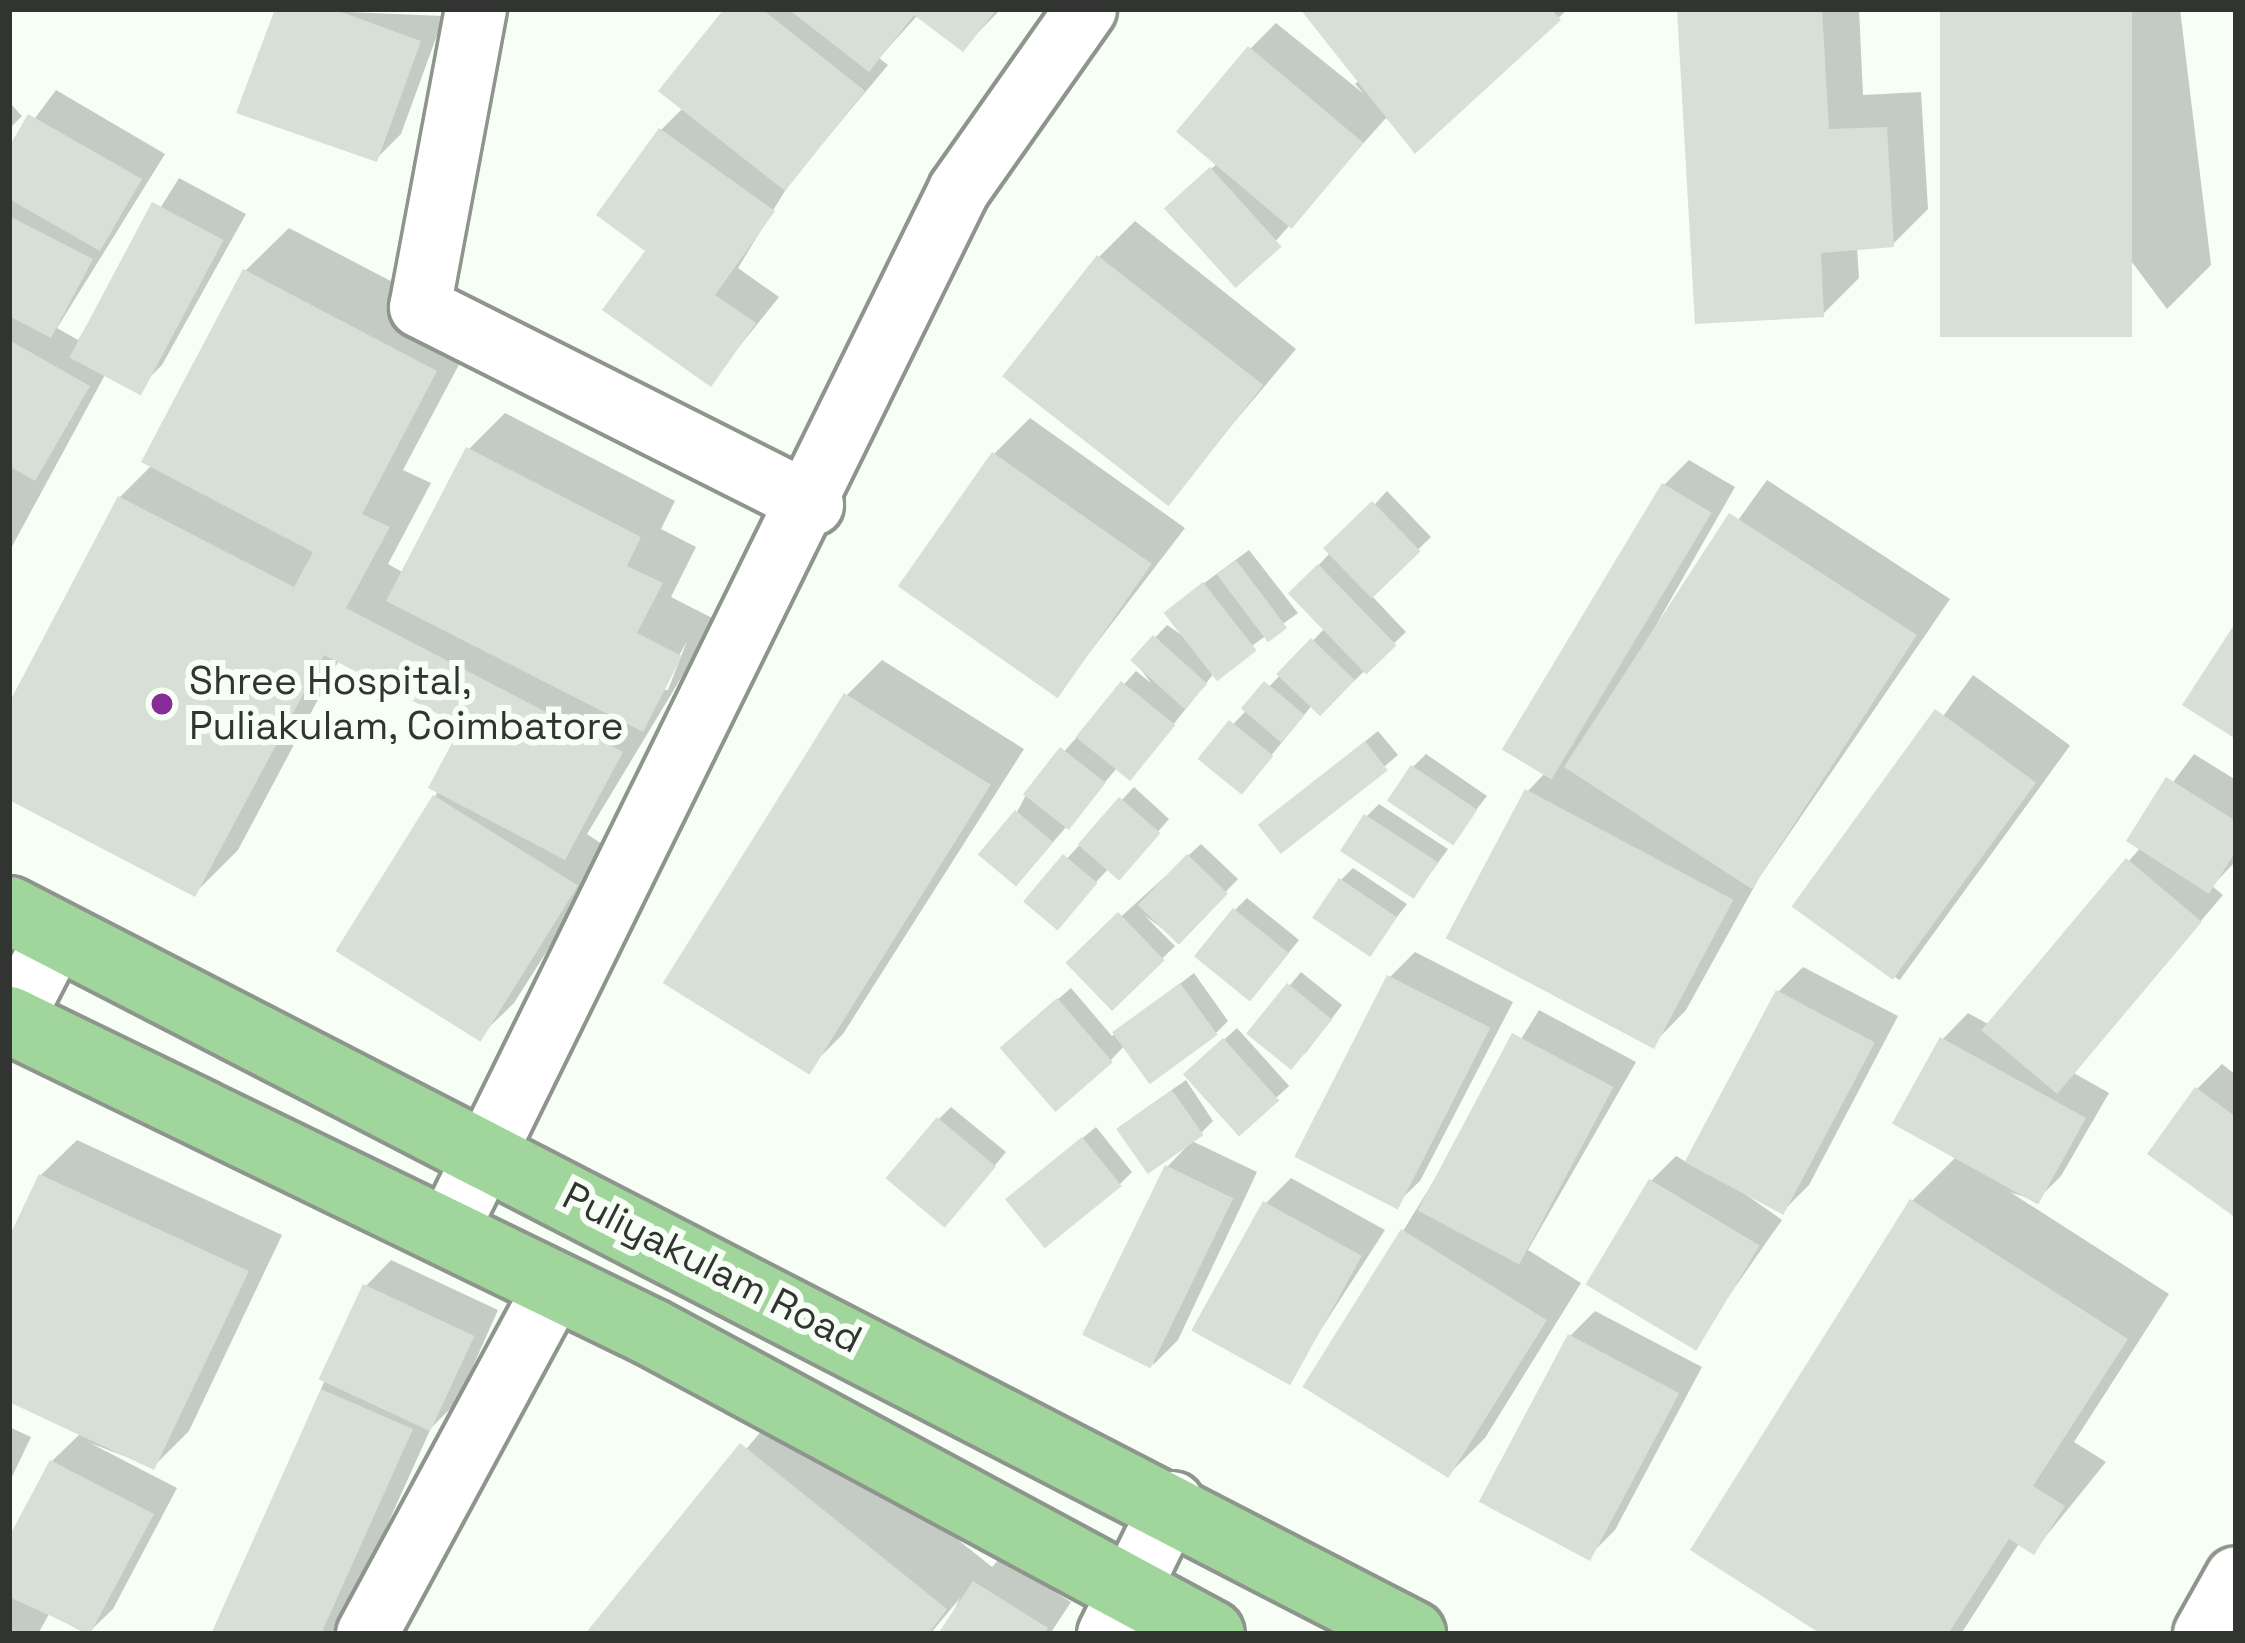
<!DOCTYPE html>
<html>
<head>
<meta charset="utf-8">
<style>
	body { margin:0 }
	#map { position:relative; width:2245px; height:1643px; overflow:hidden; background:#f6fef5; font-family:"Space Grotesk",sans-serif }
	div>[style] { position:absolute }
	[style*='--x'] { left:calc(var(--x)*1px); top:calc(var(--y)*1px); width:calc(var(--w)*1px); rotate:calc(var(--a)*1deg) }
	.shadow>* { inset:0; background:#0003; transform-origin:0 0 }
	.building>* { inset:0; background:#d7dfd6; transform-origin:0 0 }
	.roads { filter:drop-shadow(3px 0 #8e958c) drop-shadow(-3px 0 #8e958c) drop-shadow(0 3px #8e958c) drop-shadow(0 -3px #8e958c) }
	.street>* { height:60px; margin:-30px; padding:0 30px; transform-origin:30px; border-radius:30px; background:#fff }
	.primary>* { height:66px; margin:-33px; padding:0 33px; transform-origin:33px; border-radius:33px; background:#a0d69b }
	.dots>* { width:33px; height:33px; translate:-50% -50%; box-sizing:border-box; border:6px solid #f6fef5; border-radius:50% }
	span { translate:-50% -50%; white-space:nowrap; text-align:center; line-height:1.15; -webkit-text-stroke:12px #f6fef5; paint-order:stroke }
	.poi-label { font-size:39px; color:#313430 }
	.left { translate:0 -50%; text-align:left }
	.street-label { font-size:39px; color:#313430 }
	.frame { position:absolute; inset:0; border:12px solid #313430; pointer-events:none }
</style>
</head>
<body>
<div id="map">
	<div class="shadow">
		<div style="clip-path:polygon(278px 9px,444px 16px,401px 134px,376px 159px)"></div>
		<div style="clip-path:polygon(728px 9px,1001px 9px,963px 48px,918px 15px,879px 58px,888px 65px,791px 181px,738px 268px,779px 297px,710px 383px,649px 250px,661px 130px,684px 107px)"></div>
		<div style="clip-path:polygon(1304px 9px,1568px 9px,1415px 149px,1386px 118px,1237px 284px,1180px 196px,1218px 163px,1251px 48px,1276px 23px,1364px 94px,1355px 84px,1365px 75px)"></div>
		<div style="clip-path:polygon(1680px 9px,1859px 9px,1863px 95px,1921px 92px,1928px 209px,1892px 245px,1857px 247px,1859px 278px,1823px 314px)"></div>
		<div style="clip-path:polygon(1943px 9px,2180px 9px,2211px 265px,2167px 309px)"></div>
		<div style="clip-path:polygon(56px 90px,165px 154px,57px 328px,78px 340px,179px 178px,246px 214px,162px 365px,137px 390px,106px 373px,9px 552px,9px 153px)"></div>
		<div style="clip-path:polygon(9px 102px,22px 116px,9px 129px)"></div>
		<div style="clip-path:polygon(1135px 221px,1296px 349px,1167px 502px,1099px 257px)"></div>
		<div style="clip-path:polygon(evenodd,289px 228px,479px 327px,403px 470px,431px 483px,388px 564px,404px 573px,469px 449px,505px 413px,675px 501px,661px 529px,696px 547px,671px 597px,716px 620px,587px 834px,611px 850px,514px 1003px,478px 1038px,435px 797px,465px 725px,339px 660px,238px 850px,194px 894px,9px 797px,9px 710px,120px 497px,152px 465px,245px 271px,289px 228px,687px 641px,668px 690px,661px 690px,687px 641px)"></div>
		<div style="clip-path:polygon(1030px 418px,1185px 528px,1057px 695px,994px 454px)"></div>
		<div style="clip-path:polygon(1689px 460px,1735px 487px,1631px 669px,1767px 480px,1950px 599px,1759px 878px,1686px 1010px,1651px 1046px,1528px 791px,1545px 773px,1664px 485px)"></div>
		<div style="clip-path:polygon(1387px 491px,1431px 537px,1371px 595px,1406px 632px,1321px 712px,1313px 704px,1253px 778px,1201px 758px,1325px 628px,1292px 594px)"></div>
		<div style="clip-path:polygon(1249px 550px,1298px 613px,1215px 672px,1142px 764px,1118px 767px,1029px 870px,1017px 812px,1027px 793px,1136px 671px,1151px 683px,1134px 660px,1167px 625px,1189px 640px,1180px 601px)"></div>
		<div style="clip-path:polygon(882px 660px,1024px 749px,843px 1034px,807px 1070px,847px 695px)"></div>
		<div style="left:1973px;top:675px;width:120px;height:290px;rotate:36deg"></div>
		<div style="clip-path:polygon(1378px 731px,1398px 755px,1284px 851px,1275px 814px)"></div>
		<div style="clip-path:polygon(1426px 754px,1487px 796px,1451px 842px,1413px 767px)"></div>
		<div style="clip-path:polygon(2194px 754px,2236px 780px,2236px 861px,2212px 886px,2223px 895px,2072px 1072px,2109px 1093px,2061px 1176px,2036px 1201px,2010px 1192px,2169px 1294px,2074px 1442px,2106px 1462px,2034px 1551px,2020px 1542px,1961px 1634px,1827px 1634px,1912px 1201px,1957px 1156px,1894px 1121px,1943px 1039px,1968px 1013px,1988px 1024px,2141px 847px,2130px 840px)"></div>
		<div style="clip-path:polygon(1134px 787px,1169px 819px,1130px 864px,1109px 868px,1068px 913px,1027px 901px)"></div>
		<div style="clip-path:polygon(1379px 804px,1448px 849px,1414px 896px,1367px 816px)"></div>
		<div style="clip-path:polygon(1201px 844px,1238px 879px,1179px 941px,1144px 915px,1175px 946px,1113px 1007px,1070px 963px)"></div>
		<div style="clip-path:polygon(1353px 868px,1407px 904px,1369px 953px,1341px 880px)"></div>
		<div style="clip-path:polygon(1247px 898px,1299px 940px,1262px 986px,1235px 910px)"></div>
		<div style="clip-path:polygon(1415px 952px,1513px 1002px,1420px 1181px,1394px 1206px,1390px 977px)"></div>
		<div style="clip-path:polygon(1803px 967px,1898px 1016px,1809px 1185px,1784px 1210px,1725px 1180px,1782px 1220px,1693px 1347px,1651px 1181px,1676px 1156px,1688px 1163px,1778px 992px)"></div>
		<div style="clip-path:polygon(1301px 972px,1342px 1005px,1305px 1054px,1251px 1032px)"></div>
		<div style="clip-path:polygon(1194px 973px,1228px 1021px,1216px 1033px,1125px 1045px,1111px 1060px,1016px 1035px,1071px 988px,1112px 1036px)"></div>
		<div style="clip-path:polygon(1539px 1010px,1636px 1062px,1528px 1250px,1581px 1283px,1485px 1438px,1449px 1474px,1403px 1231px)"></div>
		<div style="left:1237px;top:1028px;width:78px;height:69px;rotate:48deg"></div>
		<div style="clip-path:polygon(2222px 1064px,2236px 1075px,2236px 1215px,2197px 1089px)"></div>
		<div style="clip-path:polygon(1186px 1080px,1213px 1121px,1201px 1133px,1119px 1127px)"></div>
		<div style="clip-path:polygon(951px 1107px,1006px 1152px,957px 1211px,939px 1119px)"></div>
		<div style="clip-path:polygon(1096px 1127px,1132px 1172px,1120px 1184px,1022px 1188px)"></div>
		<div style="clip-path:polygon(77px 1140px,282px 1235px,189px 1431px,153px 1467px,90px 1443px,177px 1488px,113px 1609px,87px 1634px,49px 1614px,38px 1634px,9px 1634px,9px 1543px,52px 1461px,81px 1433px,9px 1399px,9px 1244px,41px 1175px)"></div>
		<div style="clip-path:polygon(1192px 1141px,1257px 1172px,1178px 1340px,1153px 1365px,1167px 1167px)"></div>
		<div style="clip-path:polygon(1291px 1178px,1385px 1230px,1287px 1382px,1266px 1203px)"></div>
		<div style="clip-path:polygon(391px 1260px,498px 1310px,457px 1402px,431px 1428px,338px 1634px,214px 1634px,366px 1286px)"></div>
		<div style="clip-path:polygon(1595px 1311px,1702px 1367px,1615px 1530px,1590px 1555px,1570px 1336px)"></div>
		<div style="clip-path:polygon(786px 1402px,992px 1567px,1000px 1558px,1071px 1602px,1050px 1634px,942px 1634px,960px 1598px,930px 1634px,589px 1634px)"></div>
		<div style="clip-path:polygon(9px 1427px,31px 1437px,9px 1483px)"></div>
	</div>
	<div class="building">
		<div style="clip-path:polygon(275px 9px,333px 9px,421px 41px,377px 162px,236px 113px)"></div>
		<div style="clip-path:polygon(724px 9px,762px 9px,865px 91px,785px 191px,658px 91px)"></div>
		<div style="clip-path:polygon(788px 9px,997px 9px,963px 52px,914px 15px,869px 72px)"></div>
		<div style="clip-path:polygon(1300px 9px,1551px 9px,1561px 20px,1415px 154px)"></div>
		<div style="clip-path:polygon(1677px 9px,1822px 9px,1829px 129px,1887px 127px,1894px 247px,1821px 253px,1824px 317px,1695px 324px)"></div>
		<div style="left:1940px;top:9px;width:192px;height:328px"></div>
		<div style="left:1248px;top:46px;width:151px;height:112px;rotate:40deg"></div>
		<div style="clip-path:polygon(28px 114px,142px 179px,100px 251px,9px 199px,9px 147px)"></div>
		<div style="clip-path:polygon(659px 128px,775px 211px,715px 295px,756px 323px,711px 387px,602px 310px,645px 251px,596px 215px)"></div>
		<div style="left:1210px;top:167px;width:107px;height:62px;rotate:48deg"></div>
		<div style="left:152px;top:202px;width:81px;height:176px;rotate:28deg"></div>
		<div style="clip-path:polygon(9px 216px,93px 259px,51px 338px,9px 316px)"></div>
		<div style="left:1097px;top:255px;width:211px;height:154px;rotate:38deg"></div>
		<div style="clip-path:polygon(243px 269px,437px 371px,362px 514px,390px 527px,346px 608px,623px 752px,565px 860px,428px 788px,461px 726px,324px 655px,195px 897px,9px 800px,9px 703px,118px 496px,294px 587px,313px 552px,141px 462px)"></div>
		<div style="clip-path:polygon(9px 340px,90px 386px,35px 481px,9px 466px)"></div>
		<div style="clip-path:polygon(466px 447px,641px 537px,627px 566px,663px 583px,637px 633px,682px 656px,643px 732px,386px 601px)"></div>
		<div style="left:992px;top:452px;width:195px;height:164px;rotate:35deg"></div>
		<div style="left:1662px;top:483px;width:58px;height:311px;rotate:31deg"></div>
		<div style="left:1372px;top:501px;width:70px;height:68px;rotate:46deg"></div>
		<div style="left:1729px;top:513px;width:224px;height:303px;rotate:33deg"></div>
		<div style="left:1236px;top:560px;width:85px;height:24px;rotate:53deg"></div>
		<div style="left:1318px;top:564px;width:113px;height:42px;rotate:46deg"></div>
		<div style="left:1203px;top:582px;width:87px;height:50px;rotate:52deg"></div>
		<div style="clip-path:polygon(2236px 622px,2236px 739px,2182px 705px)"></div>
		<div style="left:1153px;top:635px;width:73px;height:34px;rotate:42deg"></div>
		<div style="left:1311px;top:638px;width:61px;height:50px;rotate:44deg"></div>
		<div style="left:1121px;top:681px;width:70px;height:72px;rotate:39deg"></div>
		<div style="left:1264px;top:681px;width:53px;height:36px;rotate:40deg"></div>
		<div style="left:844px;top:693px;width:173px;height:342px;rotate:32deg"></div>
		<div style="left:1935px;top:709px;width:125px;height:244px;rotate:36deg"></div>
		<div style="left:1229px;top:720px;width:57px;height:50px;rotate:39deg"></div>
		<div style="left:1365px;top:741px;width:37px;height:136px;rotate:52deg"></div>
		<div style="left:1060px;top:747px;width:58px;height:60px;rotate:38deg"></div>
		<div style="left:1411px;top:765px;width:80px;height:43px;rotate:34deg"></div>
		<div style="clip-path:polygon(2166px 777px,2236px 821px,2236px 851px,2209px 894px,2126px 841px)"></div>
		<div style="left:1525px;top:789px;width:236px;height:169px;rotate:28deg"></div>
		<div style="left:433px;top:795px;width:171px;height:184px;rotate:32deg"></div>
		<div style="left:1119px;top:797px;width:55px;height:63px;rotate:41deg"></div>
		<div style="left:1015px;top:810px;width:50px;height:58px;rotate:40deg"></div>
		<div style="left:1364px;top:814px;width:88px;height:44px;rotate:33deg"></div>
		<div style="left:1063px;top:854px;width:45px;height:62px;rotate:40deg"></div>
		<div style="left:1187px;top:854px;width:57px;height:71px;rotate:44deg"></div>
		<div style="left:2126px;top:858px;width:99px;height:225px;rotate:40deg"></div>
		<div style="left:1339px;top:878px;width:70px;height:48px;rotate:34deg"></div>
		<div style="left:1233px;top:908px;width:72px;height:62px;rotate:39deg"></div>
		<div style="left:1118px;top:912px;width:67px;height:73px;rotate:46deg"></div>
		<div style="left:1387px;top:975px;width:116px;height:204px;rotate:27deg"></div>
		<div style="left:1180px;top:983px;width:64px;height:84px;rotate:54deg"></div>
		<div style="left:1287px;top:983px;width:58px;height:65px;rotate:39deg"></div>
		<div style="left:1776px;top:990px;width:112px;height:195px;rotate:28deg"></div>
		<div style="left:1057px;top:998px;width:85px;height:76px;rotate:49deg"></div>
		<div style="left:1512px;top:1033px;width:115px;height:201px;rotate:28deg"></div>
		<div style="left:1940px;top:1037px;width:167px;height:99px;rotate:29deg"></div>
		<div style="left:1223px;top:1038px;width:84px;height:54px;rotate:48deg"></div>
		<div style="clip-path:polygon(2195px 1087px,2236px 1117px,2236px 1218px,2147px 1154px)"></div>
		<div style="left:1172px;top:1090px;width:55px;height:68px;rotate:55deg"></div>
		<div style="left:937px;top:1117px;width:77px;height:80px;rotate:40deg"></div>
		<div style="left:1082px;top:1137px;width:63px;height:99px;rotate:51deg"></div>
		<div style="left:1165px;top:1165px;width:76px;height:189px;rotate:26deg"></div>
		<div style="clip-path:polygon(39px 1174px,249px 1271px,154px 1470px,9px 1402px,9px 1237px)"></div>
		<div style="left:1649px;top:1179px;width:129px;height:123px;rotate:31deg"></div>
		<div style="clip-path:polygon(1910px 1199px,2128px 1339px,2033px 1486px,2065px 1506px,2034px 1555px,2009px 1539px,1948px 1634px,1821px 1634px,1690px 1550px)"></div>
		<div style="left:1263px;top:1201px;width:113px;height:148px;rotate:29deg"></div>
		<div style="left:1401px;top:1229px;width:172px;height:186px;rotate:32deg"></div>
		<div style="left:363px;top:1284px;width:123px;height:105px;rotate:25deg"></div>
		<div style="left:1568px;top:1334px;width:126px;height:190px;rotate:28deg"></div>
		<div style="clip-path:polygon(321px 1389px,413px 1429px,321px 1634px,211px 1634px)"></div>
		<div style="clip-path:polygon(740px 1443px,947px 1609px,928px 1634px,585px 1634px)"></div>
		<div style="clip-path:polygon(50px 1460px,154px 1514px,90px 1634px,9px 1597px,9px 1537px)"></div>
		<div style="clip-path:polygon(973px 1581px,1048px 1628px,1044px 1634px,938px 1634px)"></div>
	</div>
	<div class="roads">
		<div class="street">
			<div style="--x:476;--y:9;--w:303;--a:100.6"></div>
			<div style="--x:420;--y:307;--w:440;--a:26.7"></div>
			<div style="--x:9;--y:1027;--w:105;--a:-62.7"></div>
			<div style="--x:446;--y:1234;--w:1163;--a:-63.83"></div>
			<div style="--x:959;--y:190;--w:221;--a:-54.9"></div>
			<div style="--x:367;--y:1634;--w:396;--a:-61.6"></div>
			<div style="--x:1108;--y:1634;--w:147;--a:-63.8"></div>
			<div style="--x:2204;--y:1634;--w:65;--a:-60.7"></div>
		</div>
		<div class="primary">
			<div style="--x:9;--y:910;--w:1579;--a:27.3"></div>
			<div style="--x:9;--y:1020;--w:714;--a:25.92"></div>
			<div style="--x:651;--y:1332;--w:636;--a:28.34"></div>
		</div>
	</div>
	<div class="dots">
		<div style="left:162px;top:704px;background:#882c97"></div>
	</div>
	<div class="poi-label">
		<span class="left" style="left:189px;top:704px">Shree Hospital,<br>Puliakulam, Coimbatore</span>
	</div>
	<div class="street-label">
		<span style="left:712px;top:1268px;rotate:27deg">Puliyakulam Road</span>
	</div>
	<div class="frame"></div>
</div>
</body>
</html>
